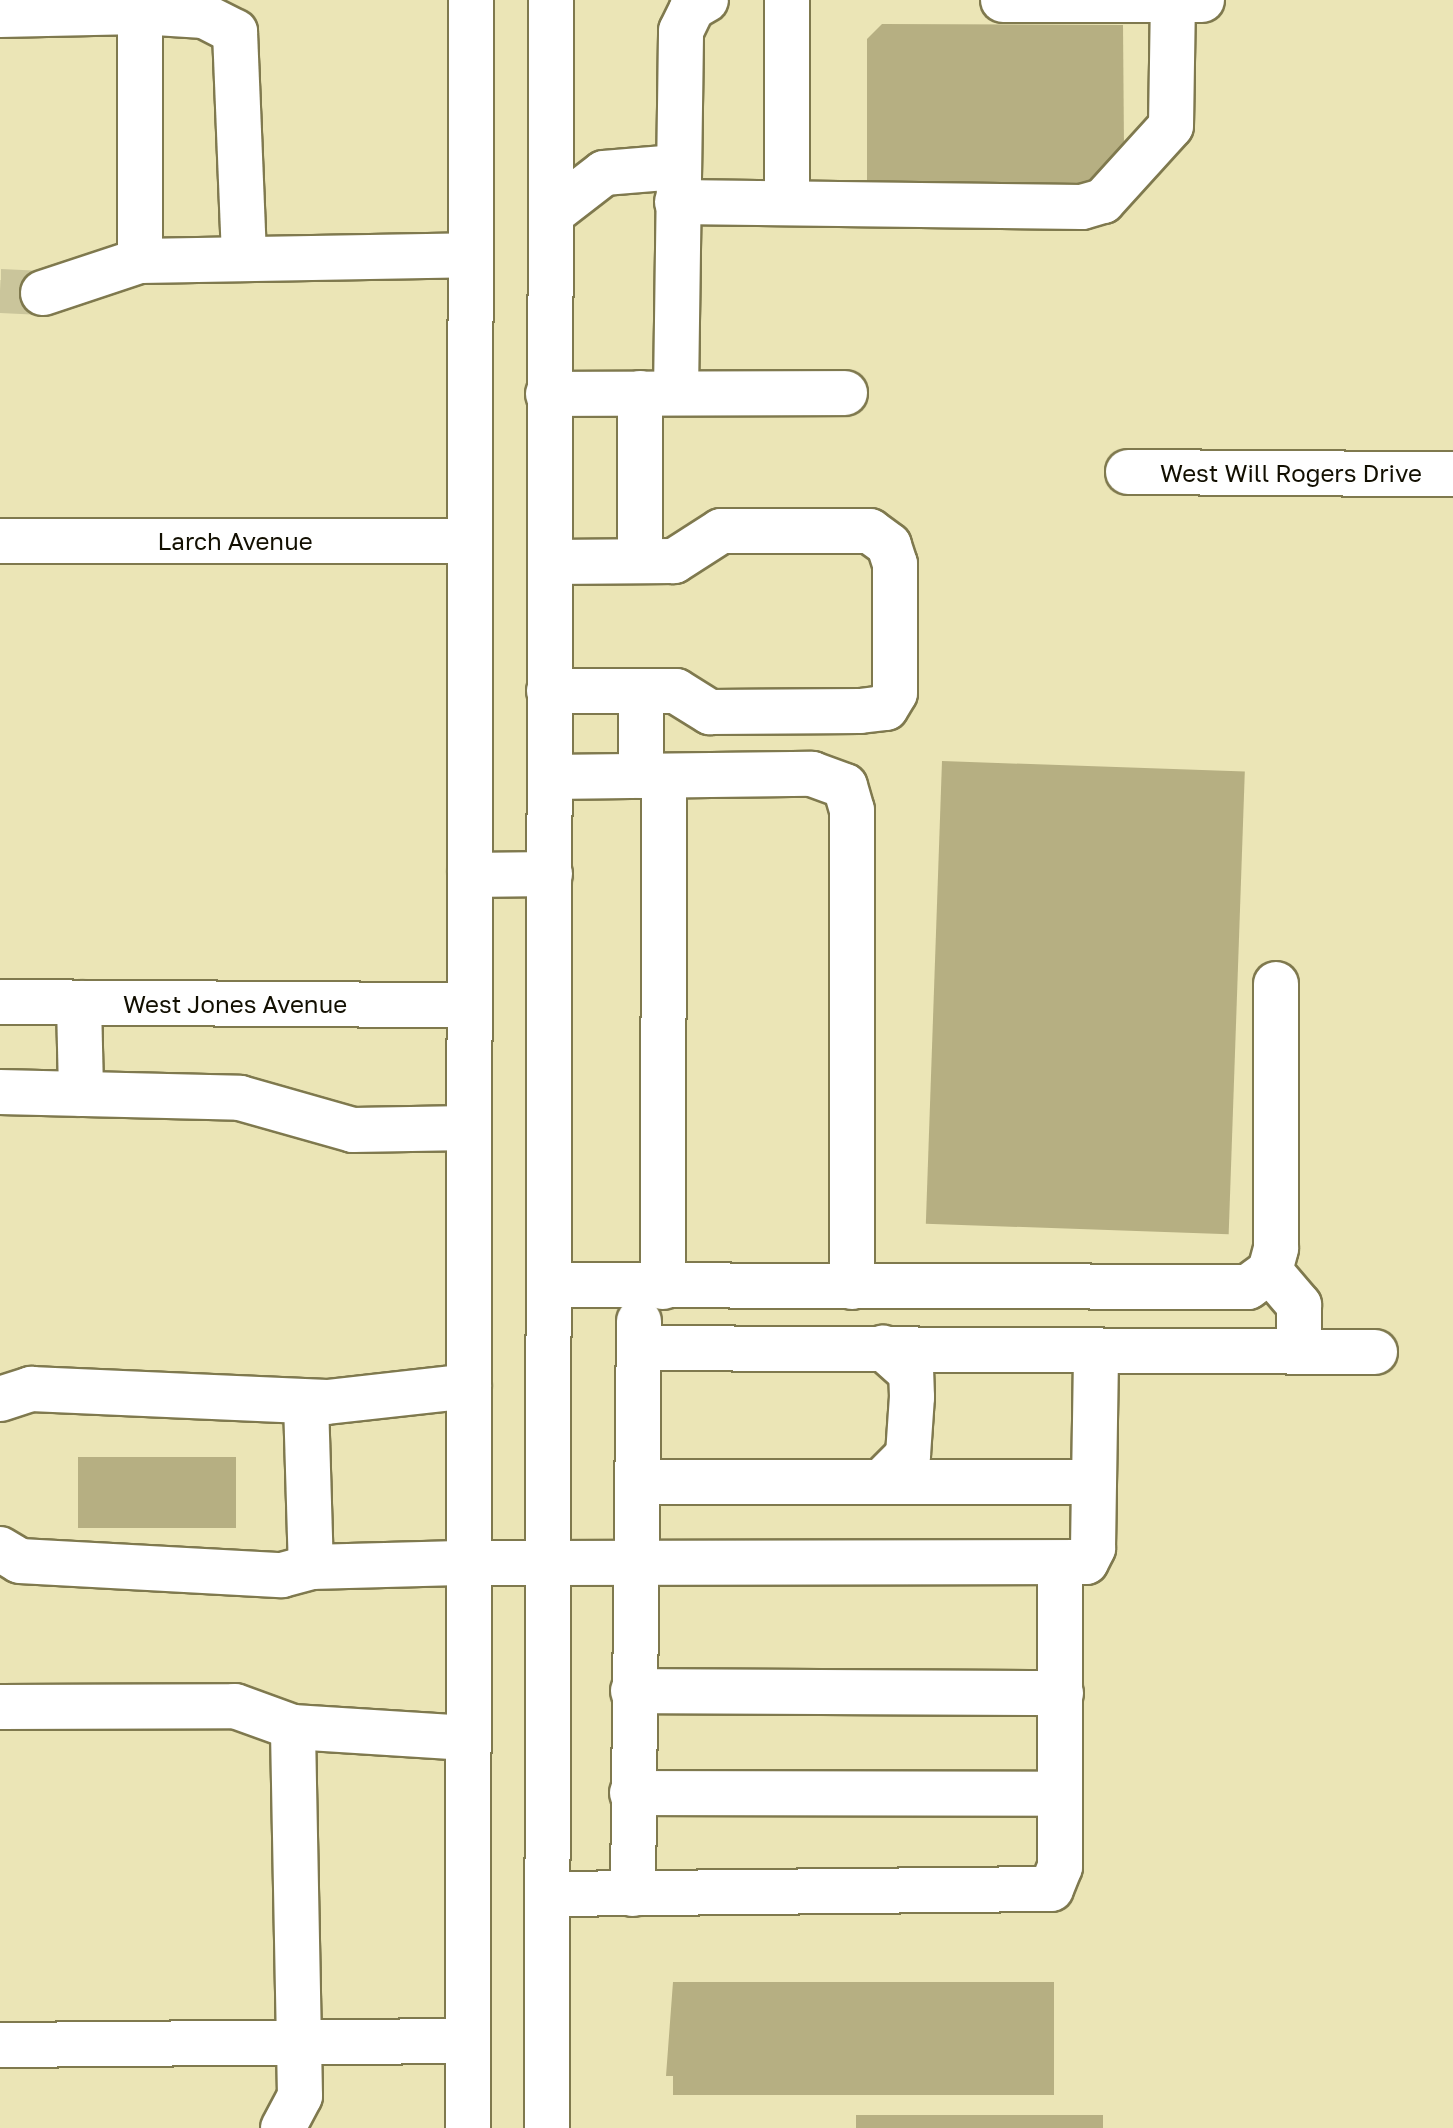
<!DOCTYPE html>
<html>
<head>
<meta charset="utf-8">
<style>
	body { margin:0 }
	#map { position:relative; width:1453px; height:2128px; overflow:hidden; background:#ebe5b6; font-family:"Golos Text",sans-serif }
	div>[style] { position:absolute }
	[style*='--x'] { left:calc(var(--x)*1px); top:calc(var(--y)*1px); width:calc(var(--w)*1px); rotate:calc(var(--a)*1deg) }
	.building>* { inset:0; background:#b6af82; transform-origin:0 0 }
	.minor-tunnel>* { height:44px; margin-top:-22px; transform-origin:0; background:repeating-linear-gradient(90deg,#cac59b 0 44px,transparent 0 66px) }
	.roads { filter:drop-shadow(2px 0 #7f794e) drop-shadow(-2px 0 #7f794e) drop-shadow(0 2px #7f794e) drop-shadow(0 -2px #7f794e) }
	.minor>* { height:44px; margin:-22px; padding:0 22px; transform-origin:22px; border-radius:22px; background:#fff }
	.major>* { height:44px; margin:-22px; padding:0 22px; transform-origin:22px; border-radius:22px; background:#fff }
	span { translate:-50% -50%; white-space:nowrap; text-align:center; line-height:1.15; -webkit-text-stroke:8px #fff; paint-order:stroke }
	.street-label { font-size:24px; color:#120f01 }
</style>
</head>
<body>
<div id="map">
	<div class="building">
		<div style="clip-path:polygon(882px 24px,1123px 25px,1124px 149px,1077px 198px,867px 195px,867px 39px)"></div>
		<div style="left:942px;top:761px;width:303px;height:463px;rotate:2deg"></div>
		<div style="left:78px;top:1457px;width:158px;height:71px"></div>
		<div style="clip-path:polygon(673px 1982px,1054px 1982px,1054px 2095px,673px 2095px,673px 2076px,666px 2076px)"></div>
		<div style="left:856px;top:2115px;width:247px;height:13px"></div>
	</div>
	<div class="minor-tunnel">
		<div style="--x:0;--y:291;--w:43;--a:2.7"></div>
	</div>
	<div class="roads">
		<div class="minor">
			<div style="--x:787;--y:0;--w:203;--a:90"></div>
			<div style="--x:1003;--y:0;--w:199;--a:0"></div>
			<div style="--x:0;--y:15;--w:140;--a:-1.2"></div>
			<div style="--x:140;--y:12;--w:12;--a:-90"></div>
			<div style="--x:677;--y:202;--w:405;--a:0.7"></div>
			<div style="--x:1082;--y:207;--w:22;--a:-16"></div>
			<div style="--x:1103;--y:201;--w:101;--a:-47.8"></div>
			<div style="--x:1171;--y:126;--w:124;--a:-89.1"></div>
			<div style="--x:551;--y:214;--w:67;--a:-37.7"></div>
			<div style="--x:604;--y:173;--w:73;--a:-4.7"></div>
			<div style="--x:140;--y:261;--w:249;--a:-90"></div>
			<div style="--x:140;--y:12;--w:64;--a:3.6"></div>
			<div style="--x:204;--y:16;--w:35;--a:27"></div>
			<div style="--x:235;--y:32;--w:227;--a:87.7"></div>
			<div style="--x:43;--y:293;--w:102;--a:-18.3"></div>
			<div style="--x:140;--y:261;--w:330;--a:-1"></div>
			<div style="--x:640;--y:393;--w:168;--a:90"></div>
			<div style="--x:676;--y:393;--w:362;--a:-89.2"></div>
			<div style="--x:681;--y:31;--w:25;--a:-64"></div>
			<div style="--x:692;--y:8;--w:16;--a:-30"></div>
			<div style="--x:548;--y:394;--w:297;--a:-0.2"></div>
			<div style="--x:1128;--y:472;--w:325;--a:0.4"></div>
			<div style="--x:0;--y:541;--w:469;--a:0"></div>
			<div style="--x:549;--y:691;--w:127;--a:0"></div>
			<div style="--x:676;--y:691;--w:40;--a:32"></div>
			<div style="--x:710;--y:712;--w:150;--a:-0.4"></div>
			<div style="--x:860;--y:711;--w:26;--a:-7"></div>
			<div style="--x:886;--y:708;--w:17;--a:-59"></div>
			<div style="--x:895;--y:693;--w:129;--a:-90"></div>
			<div style="--x:895;--y:564;--w:20;--a:-108"></div>
			<div style="--x:889;--y:545;--w:24;--a:-144"></div>
			<div style="--x:870;--y:531;--w:149;--a:180"></div>
			<div style="--x:721;--y:531;--w:56;--a:147.4"></div>
			<div style="--x:674;--y:561;--w:124;--a:179.5"></div>
			<div style="--x:641;--y:691;--w:85;--a:90"></div>
			<div style="--x:550;--y:777;--w:262;--a:-0.7"></div>
			<div style="--x:812;--y:774;--w:35;--a:20"></div>
			<div style="--x:845;--y:786;--w:25;--a:74"></div>
			<div style="--x:852;--y:810;--w:477;--a:90"></div>
			<div style="--x:0;--y:1002;--w:469;--a:0.4"></div>
			<div style="--x:79;--y:1003;--w:91;--a:88.7"></div>
			<div style="--x:0;--y:1092;--w:240;--a:1.4"></div>
			<div style="--x:240;--y:1098;--w:117;--a:15.8"></div>
			<div style="--x:353;--y:1130;--w:116;--a:-1"></div>
			<div style="--x:1270;--y:1271;--w:45;--a:49.5"></div>
			<div style="--x:1299;--y:1305;--w:47;--a:90"></div>
			<div style="--x:550;--y:1285;--w:698;--a:0.16"></div>
			<div style="--x:1248;--y:1287;--w:27;--a:-36"></div>
			<div style="--x:1270;--y:1271;--w:24;--a:-75"></div>
			<div style="--x:1276;--y:1248;--w:264;--a:-90"></div>
			<div style="--x:663;--y:1287;--w:511;--a:-89.89"></div>
			<div style="--x:640;--y:1348;--w:735;--a:0.31"></div>
			<div style="--x:0;--y:1399;--w:33;--a:-18"></div>
			<div style="--x:31;--y:1389;--w:296;--a:2.5"></div>
			<div style="--x:327;--y:1402;--w:143;--a:-6.4"></div>
			<div style="--x:306;--y:1402;--w:165;--a:88.3"></div>
			<div style="--x:882;--y:1481;--w:37;--a:-45"></div>
			<div style="--x:908;--y:1455;--w:58;--a:-86.1"></div>
			<div style="--x:912;--y:1397;--w:24;--a:-92"></div>
			<div style="--x:911;--y:1373;--w:38;--a:-138"></div>
			<div style="--x:638;--y:1482;--w:456;--a:0"></div>
			<div style="--x:0;--y:1549;--w:23;--a:31"></div>
			<div style="--x:20;--y:1561;--w:262;--a:3.1"></div>
			<div style="--x:282;--y:1575;--w:30;--a:-15"></div>
			<div style="--x:311;--y:1567;--w:158;--a:-1.5"></div>
			<div style="--x:549;--y:1563;--w:537;--a:-0.11"></div>
			<div style="--x:1086;--y:1562;--w:16;--a:-63"></div>
			<div style="--x:1093;--y:1548;--w:198;--a:-89.1"></div>
			<div style="--x:633;--y:1691;--w:428;--a:0.3"></div>
			<div style="--x:0;--y:1707;--w:235;--a:-0.2"></div>
			<div style="--x:235;--y:1706;--w:62;--a:19.9"></div>
			<div style="--x:293;--y:1727;--w:175;--a:3.6"></div>
			<div style="--x:632;--y:1793;--w:428;--a:0.1"></div>
			<div style="--x:548;--y:1894;--w:503;--a:-0.57"></div>
			<div style="--x:1051;--y:1889;--w:24;--a:-68"></div>
			<div style="--x:1060;--y:1867;--w:301;--a:-90"></div>
			<div style="--x:633;--y:1894;--w:573;--a:-89.4"></div>
			<div style="--x:0;--y:2045;--w:468;--a:-0.5"></div>
			<div style="--x:283;--y:2128;--w:36;--a:-62"></div>
			<div style="--x:300;--y:2096;--w:369;--a:-91.1"></div>
		</div>
		<div class="major">
			<div style="--x:470;--y:875;--w:80;--a:-0.7"></div>
			<div style="--x:469;--y:1563;--w:80;--a:0"></div>
			<div style="--x:468;--y:2128;--w:2128;--a:-89.92"></div>
			<div style="--x:547;--y:2128;--w:2128;--a:-89.89"></div>
		</div>
	</div>
	<div class="street-label">
		<span style="left:1291px;top:473px">West Will Rogers Drive</span>
		<span style="left:235px;top:541px">Larch Avenue</span>
		<span style="left:235px;top:1004px">West Jones Avenue</span>
	</div>
</div>
</body>
</html>
